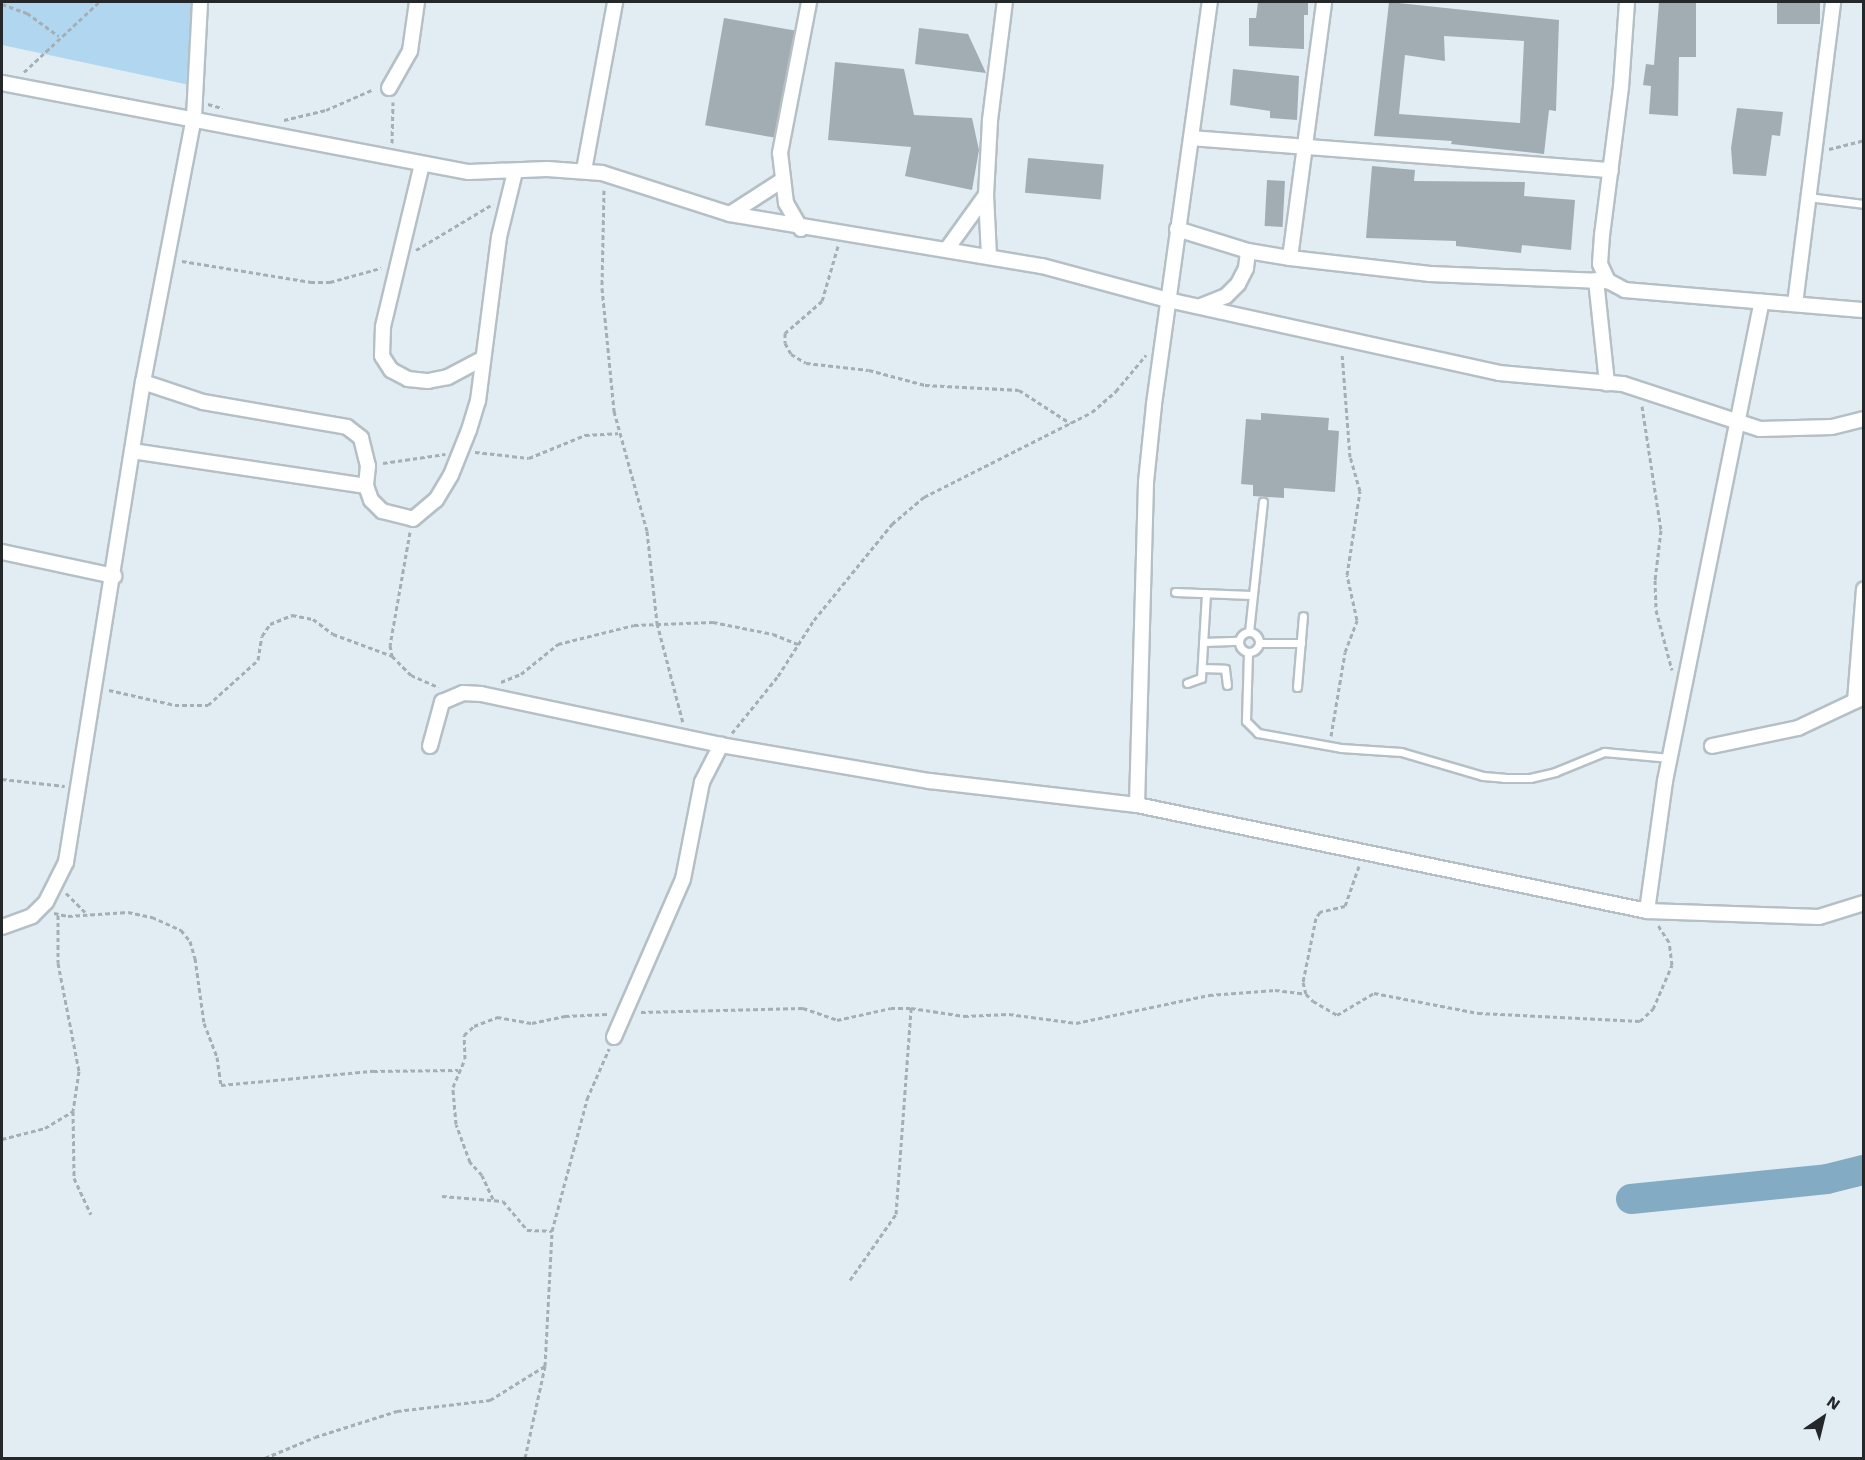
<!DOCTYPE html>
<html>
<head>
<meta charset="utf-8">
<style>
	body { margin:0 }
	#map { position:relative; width:1865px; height:1460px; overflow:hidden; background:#e1ecf3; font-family:"Work Sans",sans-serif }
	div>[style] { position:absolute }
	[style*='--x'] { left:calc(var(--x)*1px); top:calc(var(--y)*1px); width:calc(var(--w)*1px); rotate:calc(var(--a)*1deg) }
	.green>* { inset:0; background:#b0d7ef }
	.river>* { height:30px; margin:-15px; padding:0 15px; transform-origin:15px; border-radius:15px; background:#83abc4 }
	.building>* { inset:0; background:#a2acb3; transform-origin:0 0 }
	.path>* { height:3px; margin-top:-1.5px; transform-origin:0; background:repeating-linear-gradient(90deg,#a5aeb4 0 4.5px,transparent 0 7.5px) }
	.roads { filter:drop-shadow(2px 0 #b5c0c6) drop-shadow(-2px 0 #b5c0c6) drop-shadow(0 2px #b5c0c6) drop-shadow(0 -2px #b5c0c6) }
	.service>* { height:7px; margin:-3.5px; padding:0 3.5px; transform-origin:3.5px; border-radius:3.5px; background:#fff }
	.service>.ring { margin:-3.5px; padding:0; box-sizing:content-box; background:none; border:7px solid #fff; border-radius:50% }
	.minor>* { height:14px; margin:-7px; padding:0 7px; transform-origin:7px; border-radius:7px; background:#fff }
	span { translate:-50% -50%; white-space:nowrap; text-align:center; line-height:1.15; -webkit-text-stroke:4.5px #e1ecf3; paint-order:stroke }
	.frame { position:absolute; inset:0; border:3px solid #24282b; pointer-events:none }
	.north { position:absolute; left:1793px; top:1388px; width:60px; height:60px; -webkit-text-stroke:4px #e1ecf3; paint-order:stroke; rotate:35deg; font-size:16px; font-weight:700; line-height:24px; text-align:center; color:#24282b }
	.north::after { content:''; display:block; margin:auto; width:21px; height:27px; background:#24282b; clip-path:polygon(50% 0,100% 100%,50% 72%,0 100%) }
</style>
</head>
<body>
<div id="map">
	<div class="green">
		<div style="clip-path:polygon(2px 2px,206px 2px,199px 87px,2px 45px)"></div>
	</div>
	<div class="river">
		<div style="--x:1631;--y:1199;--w:197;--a:-5.8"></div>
		<div style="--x:1827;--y:1179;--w:38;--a:-14"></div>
	</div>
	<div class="building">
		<div style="clip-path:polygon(1258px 2px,1308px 2px,1308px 15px,1304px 15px,1304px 49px,1249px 46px,1249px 18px,1256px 18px)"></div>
		<div style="clip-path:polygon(evenodd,1389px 2px,1559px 20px,1556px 111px,1549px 110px,1544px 154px,1451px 144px,1452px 141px,1374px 136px,1389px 2px,1444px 36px,1524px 41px,1520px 123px,1399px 114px,1405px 55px,1445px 61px,1444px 36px)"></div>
		<div style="clip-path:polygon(1659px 2px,1696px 2px,1696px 57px,1679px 57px,1678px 116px,1649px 114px,1651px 86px,1643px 85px,1646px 64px,1654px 65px)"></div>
		<div style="left:1777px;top:2px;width:43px;height:22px"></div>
		<div style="left:724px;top:18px;width:72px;height:109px;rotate:10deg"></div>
		<div style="clip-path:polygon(919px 28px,968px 34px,986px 73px,915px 64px)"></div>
		<div style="clip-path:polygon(835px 62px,904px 69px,914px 115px,972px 118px,979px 150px,972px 190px,905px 176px,911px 147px,828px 140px)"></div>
		<div style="clip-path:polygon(1233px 69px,1299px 76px,1297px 120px,1270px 118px,1270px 111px,1230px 105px)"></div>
		<div style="clip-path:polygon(1737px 108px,1783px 112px,1780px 136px,1772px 135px,1766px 176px,1733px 174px,1731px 148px)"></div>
		<div style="left:1028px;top:158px;width:76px;height:35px;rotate:5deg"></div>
		<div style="clip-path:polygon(1372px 166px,1415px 170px,1414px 181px,1525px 182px,1524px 196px,1575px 200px,1571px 250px,1522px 245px,1521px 253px,1456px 246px,1456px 241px,1366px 238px)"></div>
		<div style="left:1267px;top:180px;width:18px;height:46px;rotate:3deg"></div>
		<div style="clip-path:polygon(1261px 413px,1329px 418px,1328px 430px,1339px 431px,1335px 492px,1284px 488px,1284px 498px,1253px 496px,1253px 485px,1241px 484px,1246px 419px,1261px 420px)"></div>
	</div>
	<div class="path">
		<div style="--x:2;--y:4;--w:27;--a:20"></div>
		<div style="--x:27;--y:13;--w:39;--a:36"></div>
		<div style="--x:24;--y:72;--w:103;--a:-43"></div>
		<div style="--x:208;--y:104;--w:15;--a:16"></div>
		<div style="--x:284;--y:120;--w:43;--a:-13.4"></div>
		<div style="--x:326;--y:110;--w:52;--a:-23.6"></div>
		<div style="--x:392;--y:143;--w:41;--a:-88.6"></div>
		<div style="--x:1829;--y:149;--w:36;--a:-14"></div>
		<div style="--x:604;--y:190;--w:98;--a:91.2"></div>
		<div style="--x:602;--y:288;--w:124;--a:84.4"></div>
		<div style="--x:614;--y:411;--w:124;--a:74.6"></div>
		<div style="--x:647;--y:531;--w:93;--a:83.8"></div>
		<div style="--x:657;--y:623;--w:103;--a:75.4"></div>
		<div style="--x:838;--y:246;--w:57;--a:106.2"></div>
		<div style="--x:822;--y:301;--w:49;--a:139.1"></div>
		<div style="--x:785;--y:333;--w:10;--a:90"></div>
		<div style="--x:785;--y:343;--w:13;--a:61"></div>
		<div style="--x:791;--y:354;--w:17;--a:31"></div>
		<div style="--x:806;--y:363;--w:63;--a:6.3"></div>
		<div style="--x:869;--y:370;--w:58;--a:15"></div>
		<div style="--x:925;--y:385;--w:94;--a:3"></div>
		<div style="--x:1019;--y:390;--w:61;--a:32.9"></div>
		<div style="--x:416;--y:250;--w:90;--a:-30.9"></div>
		<div style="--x:182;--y:261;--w:131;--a:9.2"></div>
		<div style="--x:311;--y:282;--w:19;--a:0"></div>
		<div style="--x:330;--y:282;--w:53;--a:-15.4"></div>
		<div style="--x:1642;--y:406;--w:125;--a:81.3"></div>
		<div style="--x:1661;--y:530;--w:50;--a:96.8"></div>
		<div style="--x:1655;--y:580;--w:30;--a:88"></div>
		<div style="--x:1656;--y:610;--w:62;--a:75.1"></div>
		<div style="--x:475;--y:452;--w:54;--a:6.3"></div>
		<div style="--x:529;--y:458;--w:61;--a:-22.3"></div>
		<div style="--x:585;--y:435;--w:33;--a:-3"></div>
		<div style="--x:383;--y:463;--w:63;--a:-8.3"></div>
		<div style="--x:410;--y:532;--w:115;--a:100"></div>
		<div style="--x:390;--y:645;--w:11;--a:80"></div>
		<div style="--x:392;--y:656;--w:27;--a:45"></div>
		<div style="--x:411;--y:675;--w:30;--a:24"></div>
		<div style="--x:501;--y:682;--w:22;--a:-22"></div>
		<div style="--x:521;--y:674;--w:48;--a:-39"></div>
		<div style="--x:558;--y:644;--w:78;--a:-14"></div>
		<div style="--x:634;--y:625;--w:79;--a:-2.2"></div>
		<div style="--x:713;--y:622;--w:61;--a:11.3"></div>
		<div style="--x:773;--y:634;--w:27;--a:22"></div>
		<div style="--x:109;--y:690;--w:68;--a:12.8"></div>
		<div style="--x:175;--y:705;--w:33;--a:0"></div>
		<div style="--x:208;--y:705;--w:67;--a:-42"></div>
		<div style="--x:258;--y:660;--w:24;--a:-81"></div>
		<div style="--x:262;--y:636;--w:14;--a:-56"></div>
		<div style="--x:270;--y:624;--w:24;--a:-22"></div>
		<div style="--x:292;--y:615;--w:21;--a:11"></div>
		<div style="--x:313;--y:619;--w:25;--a:37"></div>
		<div style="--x:333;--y:634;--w:63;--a:20.4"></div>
		<div style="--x:732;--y:733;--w:73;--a:-51.1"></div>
		<div style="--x:778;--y:676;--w:67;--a:-57.3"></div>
		<div style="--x:814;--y:620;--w:124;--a:-50.9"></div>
		<div style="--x:892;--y:524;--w:42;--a:-40.2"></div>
		<div style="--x:924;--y:497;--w:188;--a:-26.8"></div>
		<div style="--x:1092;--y:412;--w:32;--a:-41"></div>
		<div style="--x:1116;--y:391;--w:47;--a:-50.2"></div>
		<div style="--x:1331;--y:736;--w:85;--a:-80.5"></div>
		<div style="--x:1345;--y:652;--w:34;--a:-69"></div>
		<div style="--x:1357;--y:620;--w:46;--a:-102.5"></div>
		<div style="--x:1347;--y:575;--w:85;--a:-81.2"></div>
		<div style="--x:1360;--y:491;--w:35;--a:-106"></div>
		<div style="--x:1350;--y:457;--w:104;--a:-94.4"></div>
		<div style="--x:2;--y:779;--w:63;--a:6.3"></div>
		<div style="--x:1359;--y:866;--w:42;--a:109.3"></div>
		<div style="--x:1345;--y:906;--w:26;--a:167"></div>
		<div style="--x:1320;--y:912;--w:7;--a:124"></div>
		<div style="--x:1316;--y:918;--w:65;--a:101.5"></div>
		<div style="--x:1303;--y:982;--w:12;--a:76"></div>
		<div style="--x:1306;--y:994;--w:10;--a:45"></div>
		<div style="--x:1313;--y:1001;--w:28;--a:30"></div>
		<div style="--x:1337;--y:1015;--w:43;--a:-30.7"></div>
		<div style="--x:1374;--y:993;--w:106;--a:10.9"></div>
		<div style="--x:1478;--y:1013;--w:162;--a:2.8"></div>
		<div style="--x:1640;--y:1021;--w:18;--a:-43"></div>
		<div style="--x:1653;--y:1009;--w:48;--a:-66.6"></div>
		<div style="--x:1672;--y:965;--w:23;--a:-97"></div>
		<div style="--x:1669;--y:942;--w:20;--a:-123"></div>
		<div style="--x:66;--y:893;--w:30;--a:45"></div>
		<div style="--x:54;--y:913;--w:14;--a:12"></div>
		<div style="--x:68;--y:916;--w:60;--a:-3.8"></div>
		<div style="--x:128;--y:912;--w:25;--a:12"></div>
		<div style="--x:152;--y:917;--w:32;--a:24"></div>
		<div style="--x:181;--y:930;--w:14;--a:51"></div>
		<div style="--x:190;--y:941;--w:18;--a:74"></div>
		<div style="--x:195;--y:958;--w:66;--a:82.1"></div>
		<div style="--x:204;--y:1023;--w:36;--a:69"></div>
		<div style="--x:217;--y:1057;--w:28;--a:82"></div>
		<div style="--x:221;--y:1085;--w:153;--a:-5.3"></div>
		<div style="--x:373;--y:1071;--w:85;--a:-0.7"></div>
		<div style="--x:58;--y:915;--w:48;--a:90"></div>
		<div style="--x:58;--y:963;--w:110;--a:79"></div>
		<div style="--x:79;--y:1071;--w:40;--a:98.5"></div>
		<div style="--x:73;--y:1111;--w:67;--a:89.1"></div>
		<div style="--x:74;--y:1178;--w:40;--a:65"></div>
		<div style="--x:641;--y:1012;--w:162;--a:-1.4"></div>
		<div style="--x:803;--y:1008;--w:36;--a:19"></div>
		<div style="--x:837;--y:1020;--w:55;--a:-12.5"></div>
		<div style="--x:891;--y:1008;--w:20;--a:0"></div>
		<div style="--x:911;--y:1008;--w:54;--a:8.6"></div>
		<div style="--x:964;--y:1016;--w:45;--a:-2.5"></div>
		<div style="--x:1009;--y:1014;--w:68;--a:7.7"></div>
		<div style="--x:1076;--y:1023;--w:136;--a:-11.9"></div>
		<div style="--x:1209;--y:995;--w:66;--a:-4.3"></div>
		<div style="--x:1275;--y:990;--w:31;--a:7"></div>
		<div style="--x:2;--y:1139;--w:44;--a:-14.3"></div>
		<div style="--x:45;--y:1128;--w:33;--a:-31"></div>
		<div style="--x:442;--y:1196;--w:61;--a:4.7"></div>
		<div style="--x:503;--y:1201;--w:38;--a:50"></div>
		<div style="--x:527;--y:1230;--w:25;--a:2"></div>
		<div style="--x:493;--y:1199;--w:26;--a:-115"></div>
		<div style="--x:482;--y:1175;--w:18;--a:-133"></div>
		<div style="--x:470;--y:1162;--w:40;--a:-110.2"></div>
		<div style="--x:456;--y:1124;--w:37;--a:-95"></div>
		<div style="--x:453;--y:1087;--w:30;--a:-67"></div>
		<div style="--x:465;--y:1059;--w:24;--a:-92"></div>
		<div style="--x:464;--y:1035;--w:13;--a:-42"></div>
		<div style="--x:474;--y:1026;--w:25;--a:-21"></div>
		<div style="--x:497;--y:1017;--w:36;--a:10"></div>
		<div style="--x:532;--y:1023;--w:34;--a:-12"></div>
		<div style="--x:565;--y:1016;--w:43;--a:-2.7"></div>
		<div style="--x:850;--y:1280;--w:80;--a:-55.1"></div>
		<div style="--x:896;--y:1214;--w:207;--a:-85.8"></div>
		<div style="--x:265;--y:1458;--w:54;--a:-22.8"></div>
		<div style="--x:315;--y:1437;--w:86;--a:-17.6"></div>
		<div style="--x:397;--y:1411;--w:94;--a:-6.7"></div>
		<div style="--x:490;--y:1400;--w:65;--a:-31.7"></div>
		<div style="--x:525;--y:1458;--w:94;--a:-77.7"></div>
		<div style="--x:545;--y:1366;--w:135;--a:-87"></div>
		<div style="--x:552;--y:1231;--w:137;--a:-75.1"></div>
		<div style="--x:587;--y:1099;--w:55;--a:-66.3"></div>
	</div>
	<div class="roads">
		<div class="service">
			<div style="--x:1807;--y:197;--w:57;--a:7"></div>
			<div style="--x:1175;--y:592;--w:76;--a:2.3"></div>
			<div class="ring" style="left:1239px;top:632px;width:13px;height:13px"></div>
			<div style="--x:1249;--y:632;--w:131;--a:-83.9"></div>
			<div style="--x:1203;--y:642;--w:36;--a:-2"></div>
			<div style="--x:1260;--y:643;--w:41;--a:0"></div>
			<div style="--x:1248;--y:653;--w:68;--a:91.7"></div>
			<div style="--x:1246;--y:721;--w:17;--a:45"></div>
			<div style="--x:1258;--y:733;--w:84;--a:10.2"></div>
			<div style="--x:1341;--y:748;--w:60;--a:3.8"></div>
			<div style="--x:1401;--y:752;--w:85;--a:16.3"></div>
			<div style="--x:1483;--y:776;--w:21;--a:5"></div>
			<div style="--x:1504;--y:778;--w:26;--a:0"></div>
			<div style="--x:1530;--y:778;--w:26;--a:-13"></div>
			<div style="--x:1555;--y:772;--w:53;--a:-22.2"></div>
			<div style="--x:1604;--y:752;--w:66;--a:5.2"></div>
			<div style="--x:1202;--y:668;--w:23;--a:2"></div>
			<div style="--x:1225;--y:669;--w:16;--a:83"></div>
			<div style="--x:1187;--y:683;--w:15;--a:-20"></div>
			<div style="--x:1201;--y:678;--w:85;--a:-86.6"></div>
			<div style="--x:1297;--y:687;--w:71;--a:-85.2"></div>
		</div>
		<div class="minor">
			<div style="--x:1627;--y:2;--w:85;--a:94"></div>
			<div style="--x:1621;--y:87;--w:149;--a:97.3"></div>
			<div style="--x:1602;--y:235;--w:29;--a:94"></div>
			<div style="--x:1600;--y:264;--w:19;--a:65"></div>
			<div style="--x:1608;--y:281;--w:19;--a:28"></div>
			<div style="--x:1625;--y:290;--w:240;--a:4.8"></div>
			<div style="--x:2;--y:83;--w:475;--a:10.8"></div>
			<div style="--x:469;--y:172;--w:78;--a:-2.2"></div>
			<div style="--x:547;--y:169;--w:55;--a:4.2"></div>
			<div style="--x:602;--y:173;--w:134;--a:17.8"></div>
			<div style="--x:730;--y:214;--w:316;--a:9.5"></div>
			<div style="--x:1042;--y:266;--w:131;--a:15.1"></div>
			<div style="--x:1168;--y:300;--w:339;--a:12.4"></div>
			<div style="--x:1499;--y:373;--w:124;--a:5.1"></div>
			<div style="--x:1623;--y:384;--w:144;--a:18.2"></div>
			<div style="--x:1760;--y:429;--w:72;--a:-1.6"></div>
			<div style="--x:1832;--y:427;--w:33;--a:-14"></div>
			<div style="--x:389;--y:88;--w:43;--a:-60.4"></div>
			<div style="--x:410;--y:51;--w:49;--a:-81.9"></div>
			<div style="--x:1191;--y:138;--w:421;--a:4.4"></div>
			<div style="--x:422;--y:164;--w:168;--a:103.5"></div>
			<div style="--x:383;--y:327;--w:29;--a:92"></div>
			<div style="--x:382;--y:356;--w:17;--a:57"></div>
			<div style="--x:391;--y:370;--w:19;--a:28"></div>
			<div style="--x:408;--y:379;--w:20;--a:6"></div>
			<div style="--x:428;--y:381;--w:20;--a:-11"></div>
			<div style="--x:448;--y:377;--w:38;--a:-28"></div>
			<div style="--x:584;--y:170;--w:171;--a:-79.5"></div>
			<div style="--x:730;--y:214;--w:61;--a:-32.9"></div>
			<div style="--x:801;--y:229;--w:30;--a:-120"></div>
			<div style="--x:786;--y:203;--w:50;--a:-96.8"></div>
			<div style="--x:780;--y:153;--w:154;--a:-79.1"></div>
			<div style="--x:1177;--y:229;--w:74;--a:17.2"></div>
			<div style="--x:1248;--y:251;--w:43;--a:9.5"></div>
			<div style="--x:1290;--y:258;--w:141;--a:6.5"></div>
			<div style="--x:1430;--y:274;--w:178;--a:2.3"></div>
			<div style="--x:947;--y:249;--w:67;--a:-54.2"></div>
			<div style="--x:989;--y:256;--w:61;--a:-92.8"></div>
			<div style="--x:986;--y:195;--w:75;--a:-86.9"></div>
			<div style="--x:990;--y:120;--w:119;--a:-82.8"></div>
			<div style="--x:1290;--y:258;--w:258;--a:-82.4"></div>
			<div style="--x:1596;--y:280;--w:104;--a:83.9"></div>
			<div style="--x:1795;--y:304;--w:304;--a:-82.8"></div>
			<div style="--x:1201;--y:306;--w:27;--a:-22"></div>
			<div style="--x:1226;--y:296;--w:17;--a:-45"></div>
			<div style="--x:1238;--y:284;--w:18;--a:-63"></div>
			<div style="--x:1246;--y:268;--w:17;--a:-83"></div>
			<div style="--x:143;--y:382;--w:63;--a:18.4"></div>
			<div style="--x:203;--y:402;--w:146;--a:9.8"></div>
			<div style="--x:347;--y:427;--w:18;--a:38"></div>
			<div style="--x:361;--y:438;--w:29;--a:76"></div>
			<div style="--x:368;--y:466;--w:20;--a:96"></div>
			<div style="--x:366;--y:486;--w:15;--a:70"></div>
			<div style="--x:371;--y:500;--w:16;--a:45"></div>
			<div style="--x:382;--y:511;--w:32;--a:14"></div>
			<div style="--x:413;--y:519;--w:30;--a:-40"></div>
			<div style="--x:436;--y:500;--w:29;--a:-59"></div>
			<div style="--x:451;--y:475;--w:48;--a:-68.2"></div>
			<div style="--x:469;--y:430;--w:30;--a:-73"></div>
			<div style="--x:478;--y:401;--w:165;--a:-82.7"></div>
			<div style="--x:499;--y:237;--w:67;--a:-76.2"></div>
			<div style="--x:132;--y:451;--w:237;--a:8.5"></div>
			<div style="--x:2;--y:552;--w:115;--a:12.1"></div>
			<div style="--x:1855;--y:701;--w:112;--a:-85.4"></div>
			<div style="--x:430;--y:746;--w:46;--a:-74.7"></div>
			<div style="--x:442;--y:702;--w:23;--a:-23"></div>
			<div style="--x:463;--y:693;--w:18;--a:3"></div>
			<div style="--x:481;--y:694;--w:245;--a:12"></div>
			<div style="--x:721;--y:745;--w:212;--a:9.8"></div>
			<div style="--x:930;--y:781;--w:208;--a:6.6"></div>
			<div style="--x:1137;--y:805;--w:521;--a:11.74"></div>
			<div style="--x:1647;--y:911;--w:172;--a:2"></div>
			<div style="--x:1819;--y:917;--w:47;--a:-17.3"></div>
			<div style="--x:1712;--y:746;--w:88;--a:-11.8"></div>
			<div style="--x:1798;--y:728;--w:73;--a:-25.2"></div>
			<div style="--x:1137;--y:805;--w:323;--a:-88.4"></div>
			<div style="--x:1146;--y:482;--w:78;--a:-84.1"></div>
			<div style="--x:1154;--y:404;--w:406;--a:-82.1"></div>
			<div style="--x:1647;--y:911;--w:131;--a:-82.1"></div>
			<div style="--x:1665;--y:781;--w:489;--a:-78.6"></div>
			<div style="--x:2;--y:927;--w:32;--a:-20"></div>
			<div style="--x:32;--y:916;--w:20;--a:-45"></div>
			<div style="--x:46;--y:902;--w:45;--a:-63.4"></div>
			<div style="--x:66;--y:862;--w:486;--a:-80.9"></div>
			<div style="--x:143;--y:382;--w:270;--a:-79.1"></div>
			<div style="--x:194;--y:117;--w:115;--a:-87"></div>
			<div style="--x:614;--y:1037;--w:172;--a:-66.4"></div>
			<div style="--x:683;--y:879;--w:99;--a:-78.9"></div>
			<div style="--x:702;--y:782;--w:42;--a:-62.8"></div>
		</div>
	</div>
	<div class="frame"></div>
	<div class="north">N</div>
</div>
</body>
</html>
